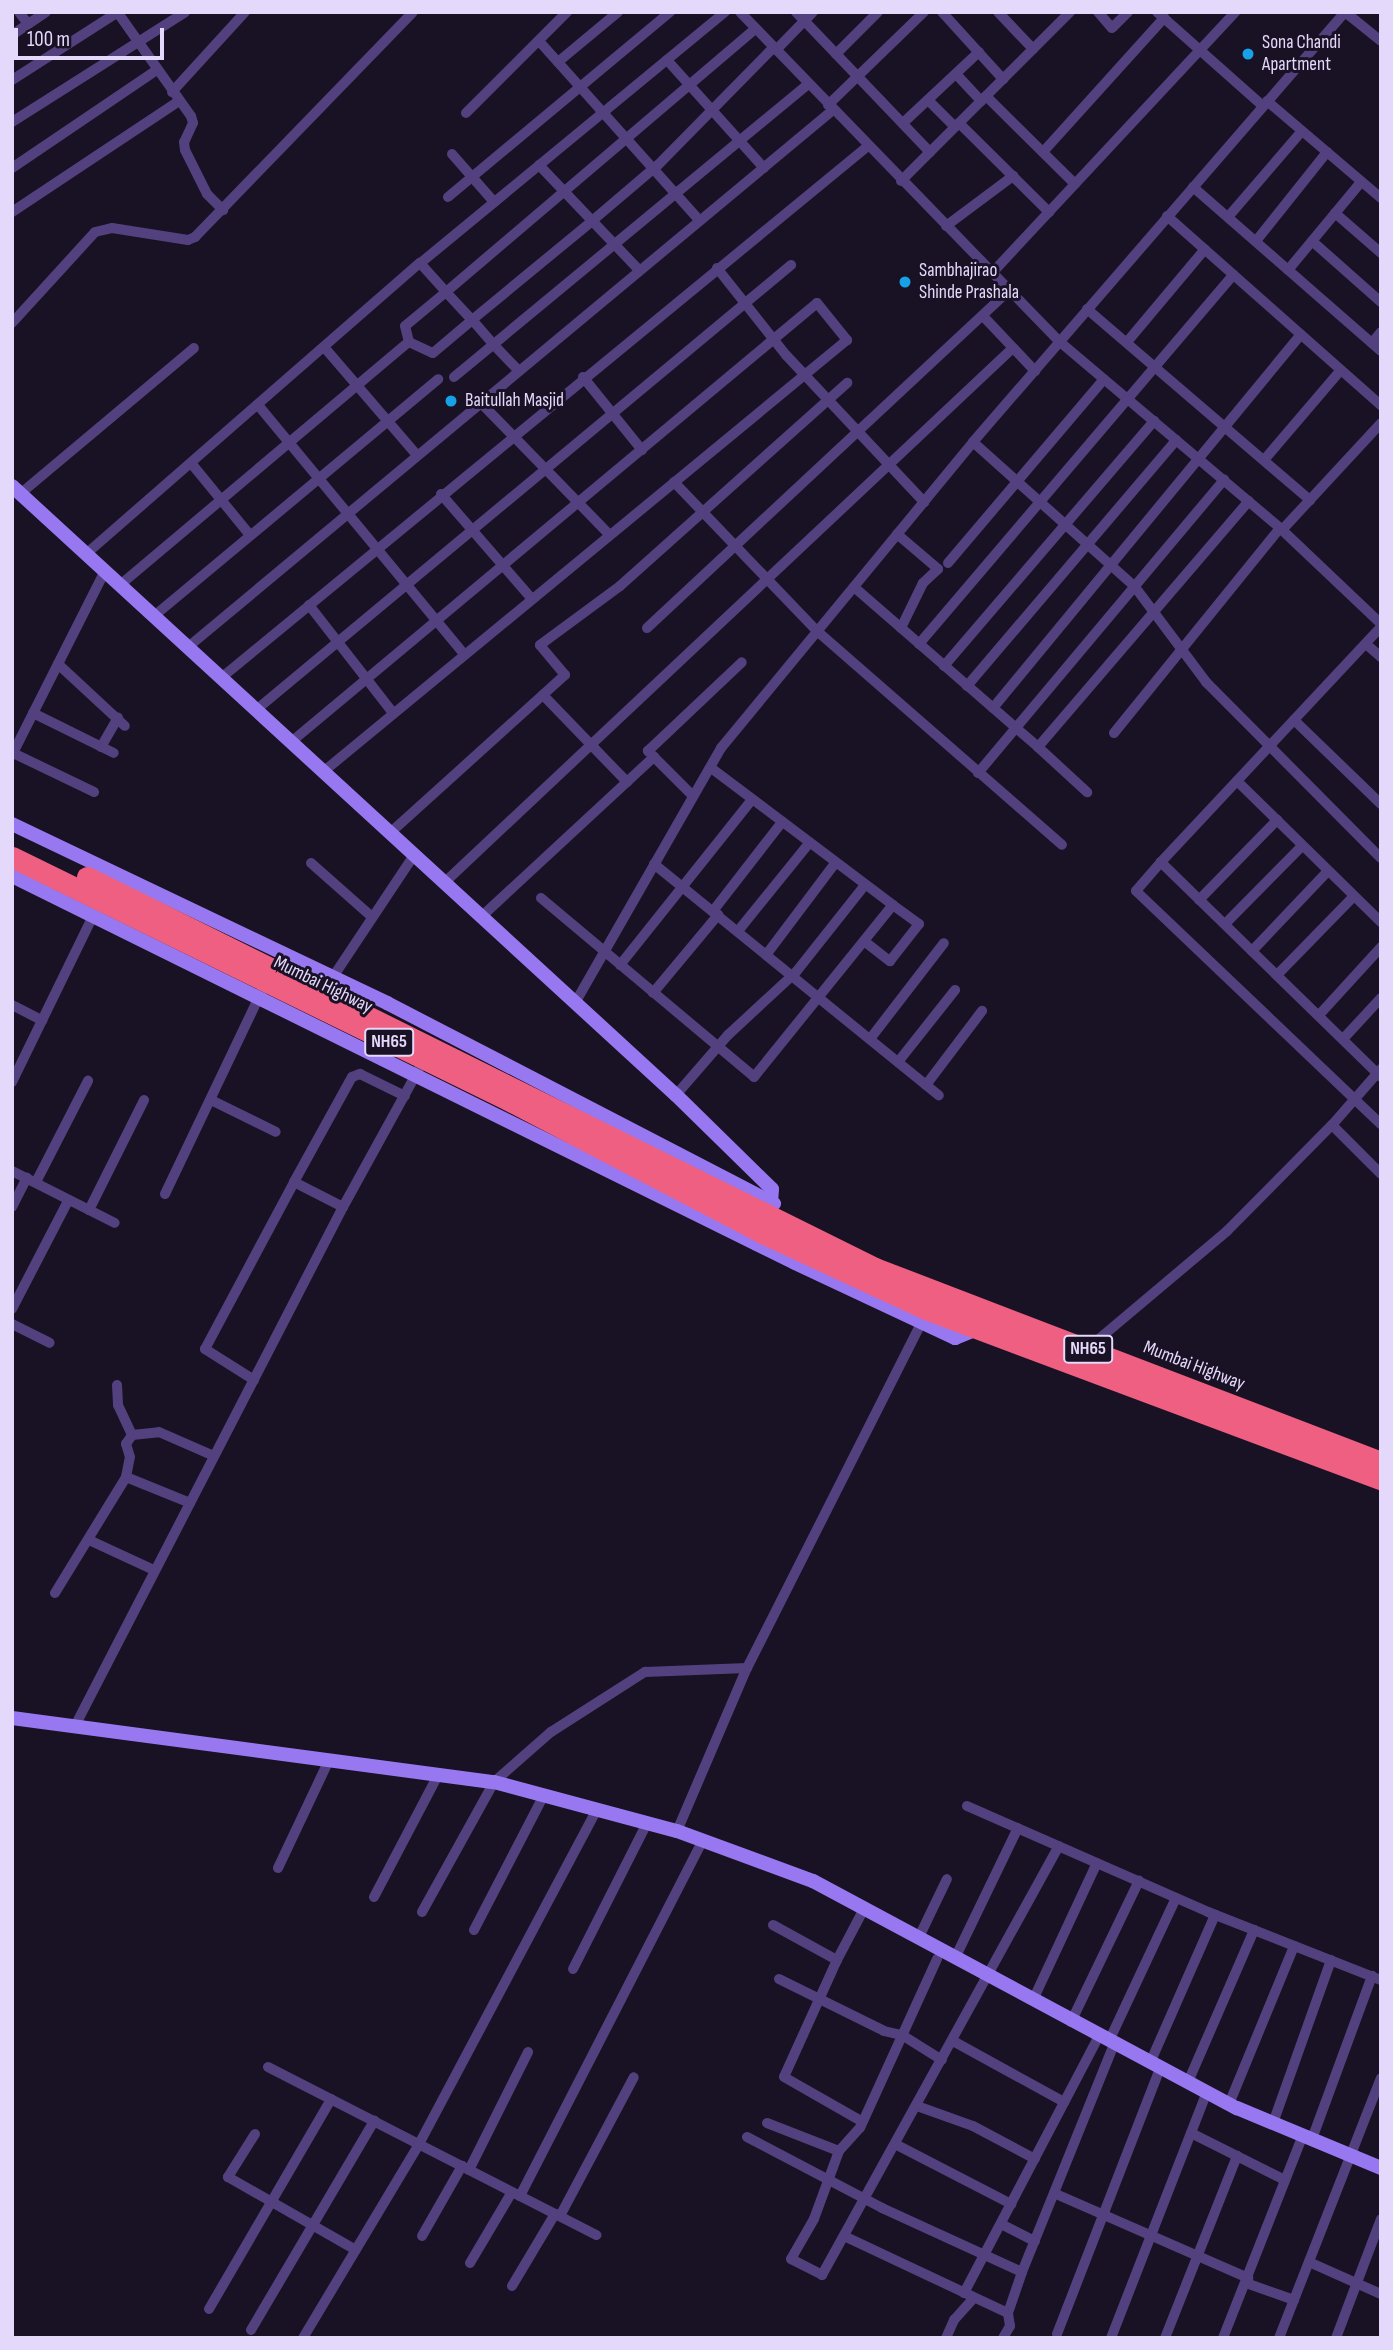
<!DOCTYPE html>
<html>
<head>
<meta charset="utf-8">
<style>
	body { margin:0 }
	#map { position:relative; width:1393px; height:2350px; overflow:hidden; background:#191124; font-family:"Sofia Sans Condensed",sans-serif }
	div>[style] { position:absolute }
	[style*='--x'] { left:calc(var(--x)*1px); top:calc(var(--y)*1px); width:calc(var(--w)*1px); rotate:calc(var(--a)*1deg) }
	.street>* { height:10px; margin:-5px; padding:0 5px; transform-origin:5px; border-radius:5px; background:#52417e }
	.secondary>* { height:14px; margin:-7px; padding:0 7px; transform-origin:7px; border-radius:7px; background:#9878f1 }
	.highway>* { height:21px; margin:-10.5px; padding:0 10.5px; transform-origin:10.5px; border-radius:10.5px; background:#ef5f81 }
	.dots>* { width:19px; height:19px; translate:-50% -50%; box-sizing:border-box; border:4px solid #191124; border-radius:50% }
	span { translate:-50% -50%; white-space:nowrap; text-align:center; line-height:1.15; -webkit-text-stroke:6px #191124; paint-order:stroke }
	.shield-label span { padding:2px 5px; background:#191124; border:2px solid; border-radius:5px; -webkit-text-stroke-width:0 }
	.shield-label { font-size:18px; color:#e4d8fb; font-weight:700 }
	.poi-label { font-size:19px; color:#e4d8fb }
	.left { translate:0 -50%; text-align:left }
	.street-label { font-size:19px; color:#e4d8fb }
	.frame { position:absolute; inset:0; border:14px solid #e4d8fb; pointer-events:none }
	.scale { position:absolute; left:14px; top:28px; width:150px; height:32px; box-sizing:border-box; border:4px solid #e4d8fb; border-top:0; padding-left:9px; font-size:21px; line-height:24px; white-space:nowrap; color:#e4d8fb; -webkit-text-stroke:5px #191124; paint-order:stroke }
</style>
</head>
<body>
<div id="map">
	<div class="street">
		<div style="--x:19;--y:12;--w:15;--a:53"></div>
		<div style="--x:725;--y:12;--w:395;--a:140.5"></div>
		<div style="--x:420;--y:263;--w:39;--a:48"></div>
		<div style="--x:446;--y:292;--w:406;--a:-40.4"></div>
		<div style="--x:740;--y:12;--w:460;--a:45.9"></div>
		<div style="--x:1060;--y:342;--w:288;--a:40.2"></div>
		<div style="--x:1280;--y:528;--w:139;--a:43.5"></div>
		<div style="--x:796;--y:12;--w:194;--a:46.3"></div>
		<div style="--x:942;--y:12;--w:91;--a:47.7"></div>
		<div style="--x:998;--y:12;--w:51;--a:46.6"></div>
		<div style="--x:1098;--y:12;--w:21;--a:49"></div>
		<div style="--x:1112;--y:28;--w:23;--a:-45"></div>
		<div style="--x:1157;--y:12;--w:142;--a:41.6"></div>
		<div style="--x:118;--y:13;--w:126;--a:54.7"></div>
		<div style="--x:191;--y:116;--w:7;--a:74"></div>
		<div style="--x:193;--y:123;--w:21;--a:115"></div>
		<div style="--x:184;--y:142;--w:8;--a:83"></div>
		<div style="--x:185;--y:150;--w:49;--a:63.4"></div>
		<div style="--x:207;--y:194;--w:23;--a:45"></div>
		<div style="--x:12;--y:35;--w:41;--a:-34.1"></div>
		<div style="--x:539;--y:41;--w:241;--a:48.2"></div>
		<div style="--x:776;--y:50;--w:53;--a:-45.8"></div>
		<div style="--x:836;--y:54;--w:59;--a:-45"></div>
		<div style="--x:667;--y:60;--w:145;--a:48.1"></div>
		<div style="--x:558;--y:62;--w:78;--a:-39.8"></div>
		<div style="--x:956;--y:74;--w:37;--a:47"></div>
		<div style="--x:12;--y:80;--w:126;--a:-32.7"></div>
		<div style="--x:172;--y:92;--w:108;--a:-47.6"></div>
		<div style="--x:986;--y:96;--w:125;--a:44.7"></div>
		<div style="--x:928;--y:100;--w:38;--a:45"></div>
		<div style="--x:1267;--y:101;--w:150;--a:40.4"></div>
		<div style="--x:828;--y:105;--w:134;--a:-44.1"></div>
		<div style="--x:466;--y:113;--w:143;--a:-45"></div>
		<div style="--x:12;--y:122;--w:205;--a:-32.4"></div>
		<div style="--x:903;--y:123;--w:104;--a:-43.1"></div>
		<div style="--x:959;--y:123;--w:127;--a:44.7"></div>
		<div style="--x:1043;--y:152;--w:181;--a:-47.9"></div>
		<div style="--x:452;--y:154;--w:64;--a:48.8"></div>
		<div style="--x:539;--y:165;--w:146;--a:46.4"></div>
		<div style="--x:12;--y:168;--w:175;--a:-34.1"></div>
		<div style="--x:901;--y:181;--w:239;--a:-45"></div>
		<div style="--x:1193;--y:187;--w:249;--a:41.1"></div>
		<div style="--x:448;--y:197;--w:289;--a:-39.8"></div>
		<div style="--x:12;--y:212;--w:201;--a:-33.6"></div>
		<div style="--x:1335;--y:213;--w:61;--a:41"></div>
		<div style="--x:1167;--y:216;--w:286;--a:41.5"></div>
		<div style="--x:1228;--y:217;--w:113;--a:-49.3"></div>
		<div style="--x:946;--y:226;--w:84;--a:-36.7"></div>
		<div style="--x:1256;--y:241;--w:114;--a:-51.4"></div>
		<div style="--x:1312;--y:241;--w:92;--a:41.5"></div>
		<div style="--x:717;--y:268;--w:111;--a:51.6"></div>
		<div style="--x:786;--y:355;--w:202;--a:46.8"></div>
		<div style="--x:1288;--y:270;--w:114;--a:-50.3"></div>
		<div style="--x:992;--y:273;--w:357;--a:-47"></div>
		<div style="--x:1087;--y:309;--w:294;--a:40.6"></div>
		<div style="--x:983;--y:316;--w:76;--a:46.6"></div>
		<div style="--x:12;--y:323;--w:123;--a:-47.6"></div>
		<div style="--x:95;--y:232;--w:17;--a:-13"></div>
		<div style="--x:112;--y:228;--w:77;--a:9"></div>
		<div style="--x:188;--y:240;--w:8;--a:-23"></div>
		<div style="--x:195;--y:237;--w:313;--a:-45.9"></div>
		<div style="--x:1127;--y:342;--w:121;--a:-50"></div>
		<div style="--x:1372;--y:343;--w:14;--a:-51"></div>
		<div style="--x:324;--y:347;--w:143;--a:49.3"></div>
		<div style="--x:518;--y:370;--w:35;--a:-134"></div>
		<div style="--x:494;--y:345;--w:33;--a:-131"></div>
		<div style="--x:472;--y:320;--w:38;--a:-133"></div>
		<div style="--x:446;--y:292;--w:53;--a:140.3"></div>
		<div style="--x:405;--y:326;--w:16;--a:76"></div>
		<div style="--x:409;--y:342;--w:26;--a:25"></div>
		<div style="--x:433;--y:353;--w:51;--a:-40.2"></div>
		<div style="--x:472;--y:320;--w:156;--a:-39.5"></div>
		<div style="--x:592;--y:221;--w:80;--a:-40.4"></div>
		<div style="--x:653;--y:169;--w:6;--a:-39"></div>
		<div style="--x:658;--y:165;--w:164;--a:-45.5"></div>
		<div style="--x:454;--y:377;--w:460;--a:-39.6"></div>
		<div style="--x:583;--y:377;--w:94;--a:51.1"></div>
		<div style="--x:480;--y:402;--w:185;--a:45.7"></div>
		<div style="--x:258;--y:405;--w:323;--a:50.4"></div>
		<div style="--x:973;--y:442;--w:217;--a:41.8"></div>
		<div style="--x:1135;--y:587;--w:119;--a:53.2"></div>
		<div style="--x:1206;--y:682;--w:248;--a:45.2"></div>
		<div style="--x:1264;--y:460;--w:118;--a:-49.5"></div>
		<div style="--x:191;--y:463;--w:93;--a:50.7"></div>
		<div style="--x:674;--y:482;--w:207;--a:46.2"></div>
		<div style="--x:817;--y:631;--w:325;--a:41.1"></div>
		<div style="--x:20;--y:494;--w:227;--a:-40"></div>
		<div style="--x:441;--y:494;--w:138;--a:49.1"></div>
		<div style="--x:1282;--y:530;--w:146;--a:-47.2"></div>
		<div style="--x:897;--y:534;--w:54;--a:40.5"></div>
		<div style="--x:938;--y:569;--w:21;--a:137"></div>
		<div style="--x:923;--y:583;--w:50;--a:116.1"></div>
		<div style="--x:86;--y:554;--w:443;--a:-41.1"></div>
		<div style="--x:948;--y:563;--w:241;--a:-49.7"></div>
		<div style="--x:120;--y:585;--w:378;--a:-40.1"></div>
		<div style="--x:854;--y:587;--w:244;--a:41"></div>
		<div style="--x:1038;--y:747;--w:324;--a:-49.4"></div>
		<div style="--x:309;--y:605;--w:137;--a:52.1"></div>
		<div style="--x:154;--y:616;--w:370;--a:-39.8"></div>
		<div style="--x:647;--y:628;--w:495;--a:-43"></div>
		<div style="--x:919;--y:644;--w:485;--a:-49.6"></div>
		<div style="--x:1366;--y:644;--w:20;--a:41"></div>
		<div style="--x:188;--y:647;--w:839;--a:-39.78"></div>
		<div style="--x:58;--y:664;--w:91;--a:42.8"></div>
		<div style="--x:944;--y:666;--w:323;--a:-49.4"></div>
		<div style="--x:221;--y:678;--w:838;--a:-39.43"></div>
		<div style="--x:967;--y:686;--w:323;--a:-49.6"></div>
		<div style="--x:543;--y:695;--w:121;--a:46"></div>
		<div style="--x:993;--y:708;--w:484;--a:-50.5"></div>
		<div style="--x:256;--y:710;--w:696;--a:-39.75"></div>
		<div style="--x:33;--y:713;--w:90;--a:26.3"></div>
		<div style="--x:1294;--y:720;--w:121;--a:44"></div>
		<div style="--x:1114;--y:733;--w:264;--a:-51"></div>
		<div style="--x:291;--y:742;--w:685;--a:-39.85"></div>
		<div style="--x:817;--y:303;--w:48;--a:51"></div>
		<div style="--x:847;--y:340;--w:679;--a:140.5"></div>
		<div style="--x:101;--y:747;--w:34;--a:-60"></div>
		<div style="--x:1038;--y:747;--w:67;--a:42.6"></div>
		<div style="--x:13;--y:753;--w:90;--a:25.7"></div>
		<div style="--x:12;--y:755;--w:206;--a:-63.2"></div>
		<div style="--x:978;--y:773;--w:383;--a:-50"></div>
		<div style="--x:1237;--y:781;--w:202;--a:44.4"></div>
		<div style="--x:693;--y:796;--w:64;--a:-135"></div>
		<div style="--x:648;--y:751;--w:129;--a:-43.4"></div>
		<div style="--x:390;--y:833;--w:236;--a:-42.1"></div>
		<div style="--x:565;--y:675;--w:39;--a:-130"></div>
		<div style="--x:540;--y:645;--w:99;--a:-36.4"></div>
		<div style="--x:620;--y:586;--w:305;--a:-41.8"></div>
		<div style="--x:1161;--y:862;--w:322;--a:-46.9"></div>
		<div style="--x:311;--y:863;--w:80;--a:41.5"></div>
		<div style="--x:654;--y:864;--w:367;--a:39.1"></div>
		<div style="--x:444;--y:883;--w:781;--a:-43.24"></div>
		<div style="--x:541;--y:898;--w:278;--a:40"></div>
		<div style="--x:754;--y:1077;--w:221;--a:-51.1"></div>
		<div style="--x:893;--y:905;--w:229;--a:-143"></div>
		<div style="--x:1199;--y:900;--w:112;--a:-45.7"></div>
		<div style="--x:713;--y:911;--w:113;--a:-52.2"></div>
		<div style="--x:481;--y:917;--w:236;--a:-42.8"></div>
		<div style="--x:1225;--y:924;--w:110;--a:-45.4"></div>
		<div style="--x:738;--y:931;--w:114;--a:-51"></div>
		<div style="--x:864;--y:941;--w:33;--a:38"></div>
		<div style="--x:890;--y:961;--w:47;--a:-51.9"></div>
		<div style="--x:919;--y:924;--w:32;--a:-144"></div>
		<div style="--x:1252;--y:951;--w:110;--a:-46.5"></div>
		<div style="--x:766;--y:955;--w:116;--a:-53"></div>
		<div style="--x:620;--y:965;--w:208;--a:-51.4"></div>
		<div style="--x:1277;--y:975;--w:110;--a:-45.7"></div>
		<div style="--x:323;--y:992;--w:164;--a:-56.4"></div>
		<div style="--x:653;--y:993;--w:102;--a:-50.2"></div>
		<div style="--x:575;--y:1003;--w:294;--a:-60.2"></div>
		<div style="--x:721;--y:748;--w:396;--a:-50.5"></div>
		<div style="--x:973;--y:442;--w:569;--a:-49.14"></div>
		<div style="--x:1345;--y:12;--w:46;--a:38.9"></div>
		<div style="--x:12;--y:1005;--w:34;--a:27"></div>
		<div style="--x:1319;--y:1015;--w:92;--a:-47.6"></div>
		<div style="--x:870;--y:1039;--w:121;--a:-52.4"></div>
		<div style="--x:1343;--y:1039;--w:56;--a:-47.2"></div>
		<div style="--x:898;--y:1062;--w:92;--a:-51.6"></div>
		<div style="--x:1381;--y:1069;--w:74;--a:131.2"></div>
		<div style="--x:1332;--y:1125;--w:69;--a:45"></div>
		<div style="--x:1381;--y:1077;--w:308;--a:-135.7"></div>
		<div style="--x:1161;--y:862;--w:38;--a:131"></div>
		<div style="--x:1136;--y:891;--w:338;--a:43.6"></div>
		<div style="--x:12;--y:1082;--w:189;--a:-64"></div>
		<div style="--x:926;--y:1085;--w:93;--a:-52.9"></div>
		<div style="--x:676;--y:1095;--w:79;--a:-49.1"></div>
		<div style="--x:728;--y:1035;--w:93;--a:-42.8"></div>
		<div style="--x:796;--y:972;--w:111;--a:-51.6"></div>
		<div style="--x:211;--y:1100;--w:72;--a:26.2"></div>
		<div style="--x:12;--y:1171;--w:115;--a:26.8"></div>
		<div style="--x:36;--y:1182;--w:114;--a:-62.8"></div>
		<div style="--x:165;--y:1194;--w:225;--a:-64.5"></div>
		<div style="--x:12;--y:1207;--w:33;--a:-63"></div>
		<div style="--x:343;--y:1207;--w:55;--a:-153"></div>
		<div style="--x:294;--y:1182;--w:120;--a:-61.1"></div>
		<div style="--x:352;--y:1077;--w:9;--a:-21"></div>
		<div style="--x:360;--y:1074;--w:50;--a:26.1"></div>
		<div style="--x:89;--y:1210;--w:123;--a:-63.4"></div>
		<div style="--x:12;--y:1309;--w:122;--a:-62.6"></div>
		<div style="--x:12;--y:1324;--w:42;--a:26.6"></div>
		<div style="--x:1087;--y:1349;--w:183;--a:-40.1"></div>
		<div style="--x:1227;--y:1231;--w:149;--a:-45.3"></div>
		<div style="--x:254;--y:1380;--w:58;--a:-147.7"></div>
		<div style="--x:205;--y:1349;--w:189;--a:-61.9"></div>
		<div style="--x:117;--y:1385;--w:20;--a:87"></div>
		<div style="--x:118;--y:1405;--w:33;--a:65"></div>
		<div style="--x:132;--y:1435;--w:27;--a:-6"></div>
		<div style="--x:159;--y:1432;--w:60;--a:23.6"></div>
		<div style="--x:126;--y:1477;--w:69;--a:22.1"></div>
		<div style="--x:89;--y:1540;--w:72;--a:24.8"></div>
		<div style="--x:55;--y:1593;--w:136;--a:-58.5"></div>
		<div style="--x:126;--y:1477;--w:20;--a:-79"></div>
		<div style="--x:130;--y:1457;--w:14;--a:-107"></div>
		<div style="--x:126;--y:1444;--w:11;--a:-56"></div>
		<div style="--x:76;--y:1724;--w:582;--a:-62.69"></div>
		<div style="--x:343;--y:1207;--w:158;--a:-61.2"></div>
		<div style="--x:967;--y:1806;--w:263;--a:23.7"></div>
		<div style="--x:1208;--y:1912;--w:186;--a:21.5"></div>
		<div style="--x:677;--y:1831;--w:177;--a:-66.8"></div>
		<div style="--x:278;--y:1868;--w:117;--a:-64.7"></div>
		<div style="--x:374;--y:1897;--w:138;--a:-62.3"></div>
		<div style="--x:422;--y:1912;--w:149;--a:-61"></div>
		<div style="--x:494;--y:1782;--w:76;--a:-41.3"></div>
		<div style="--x:551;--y:1732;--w:112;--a:-32.6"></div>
		<div style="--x:645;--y:1672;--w:102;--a:-2.2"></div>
		<div style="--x:747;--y:1668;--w:394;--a:-63.2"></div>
		<div style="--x:773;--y:1925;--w:73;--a:28.7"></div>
		<div style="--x:837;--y:1960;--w:60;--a:-62.2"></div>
		<div style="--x:474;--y:1930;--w:152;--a:-62.6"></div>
		<div style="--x:920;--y:1935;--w:62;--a:-64.3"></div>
		<div style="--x:956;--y:1956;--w:142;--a:-64.2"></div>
		<div style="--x:837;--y:1960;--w:128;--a:114.4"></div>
		<div style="--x:784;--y:2077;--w:89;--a:29.7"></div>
		<div style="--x:573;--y:1969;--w:164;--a:-63.1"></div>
		<div style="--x:779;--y:1979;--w:117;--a:26.3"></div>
		<div style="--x:884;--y:2031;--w:18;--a:13"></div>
		<div style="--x:902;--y:2035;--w:47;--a:32"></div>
		<div style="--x:1033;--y:2000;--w:151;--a:-65"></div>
		<div style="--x:1071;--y:2022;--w:157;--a:-64.3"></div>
		<div style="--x:953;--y:2041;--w:127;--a:28.8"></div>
		<div style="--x:1109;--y:2041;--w:158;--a:-64.9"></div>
		<div style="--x:1150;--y:2063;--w:162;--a:-66.3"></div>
		<div style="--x:268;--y:2067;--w:369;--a:27.1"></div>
		<div style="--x:1188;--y:2082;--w:166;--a:-66.5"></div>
		<div style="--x:1229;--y:2104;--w:171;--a:-67.6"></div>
		<div style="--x:917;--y:2106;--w:59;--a:19.7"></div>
		<div style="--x:973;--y:2126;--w:70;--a:28"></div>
		<div style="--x:767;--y:2123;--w:77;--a:21.3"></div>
		<div style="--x:839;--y:2151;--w:72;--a:110.2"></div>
		<div style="--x:814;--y:2219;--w:46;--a:119.9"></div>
		<div style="--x:791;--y:2259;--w:35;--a:27"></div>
		<div style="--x:822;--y:2275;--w:490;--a:-61.1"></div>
		<div style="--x:1273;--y:2123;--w:173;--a:-70.4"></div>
		<div style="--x:1191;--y:2133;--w:105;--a:26.6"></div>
		<div style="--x:255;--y:2134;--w:51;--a:122.1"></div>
		<div style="--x:228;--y:2177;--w:147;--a:29.7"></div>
		<div style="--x:747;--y:2137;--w:153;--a:27.7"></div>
		<div style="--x:882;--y:2208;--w:154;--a:24.6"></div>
		<div style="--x:1022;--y:2272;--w:246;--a:-68"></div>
		<div style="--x:1312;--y:2139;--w:174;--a:-69.8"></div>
		<div style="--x:895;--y:2144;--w:131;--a:27.3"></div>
		<div style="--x:839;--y:2151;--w:31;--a:-48"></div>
		<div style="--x:860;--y:2128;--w:186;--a:-65.5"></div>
		<div style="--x:469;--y:2170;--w:132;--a:-63.4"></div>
		<div style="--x:1056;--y:2194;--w:210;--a:23.6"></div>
		<div style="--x:520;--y:2196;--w:398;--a:-62.8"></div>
		<div style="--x:560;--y:2216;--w:157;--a:-62"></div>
		<div style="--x:1001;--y:2224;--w:38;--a:27"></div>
		<div style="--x:422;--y:2236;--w:81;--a:-60.3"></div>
		<div style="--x:844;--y:2236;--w:181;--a:25.2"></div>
		<div style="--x:1008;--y:2313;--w:43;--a:-71.1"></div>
		<div style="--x:1309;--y:2262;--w:79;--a:24"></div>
		<div style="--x:470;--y:2263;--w:82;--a:-59.4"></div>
		<div style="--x:1246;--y:2283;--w:51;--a:19.5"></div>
		<div style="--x:512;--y:2286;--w:84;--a:-59.2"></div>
		<div style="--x:964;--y:2293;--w:290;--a:-62.3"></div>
		<div style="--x:209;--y:2309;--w:243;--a:-59.8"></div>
		<div style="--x:251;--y:2330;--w:243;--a:-59.5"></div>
		<div style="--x:1057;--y:2334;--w:285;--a:-68.8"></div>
		<div style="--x:303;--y:2338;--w:226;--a:-59.1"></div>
		<div style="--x:419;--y:2144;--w:379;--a:-62"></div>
		<div style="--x:946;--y:2338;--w:20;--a:-66"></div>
		<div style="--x:954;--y:2320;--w:30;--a:-48"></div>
		<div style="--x:1003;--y:2338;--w:14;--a:-60"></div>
		<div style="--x:1010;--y:2326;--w:13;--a:-99"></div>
		<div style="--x:1111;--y:2338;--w:264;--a:-68.7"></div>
		<div style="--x:1165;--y:2338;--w:196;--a:-68.4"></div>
		<div style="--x:1223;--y:2338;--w:218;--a:-68.5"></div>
		<div style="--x:1279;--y:2338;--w:279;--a:-68.6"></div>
		<div style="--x:1336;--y:2338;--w:127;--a:-69.3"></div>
	</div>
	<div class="secondary">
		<div style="--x:12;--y:486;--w:901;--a:42.53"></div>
		<div style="--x:676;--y:1095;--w:134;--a:44.4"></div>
		<div style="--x:772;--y:1189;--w:27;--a:94"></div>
		<div style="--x:770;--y:1216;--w:31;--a:117"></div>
		<div style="--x:12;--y:824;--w:416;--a:25.5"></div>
		<div style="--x:387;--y:1003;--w:436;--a:27.4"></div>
		<div style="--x:12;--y:876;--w:873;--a:26.3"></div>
		<div style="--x:795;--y:1263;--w:177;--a:25.1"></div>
		<div style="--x:955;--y:1338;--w:24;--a:-22"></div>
		<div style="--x:12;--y:1718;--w:486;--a:7.6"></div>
		<div style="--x:494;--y:1782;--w:189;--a:15"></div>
		<div style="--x:677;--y:1831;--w:145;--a:20.2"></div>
		<div style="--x:813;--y:1881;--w:481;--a:28.2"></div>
		<div style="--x:1237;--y:2108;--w:156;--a:22.6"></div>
	</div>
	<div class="highway">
		<div style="--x:12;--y:857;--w:552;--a:26.1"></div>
		<div style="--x:508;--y:1100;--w:287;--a:27.6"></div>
		<div style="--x:762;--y:1233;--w:183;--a:24.9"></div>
		<div style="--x:928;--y:1310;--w:483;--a:20.5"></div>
		<div style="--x:87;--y:877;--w:880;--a:26.39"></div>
		<div style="--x:875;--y:1268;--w:542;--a:20.98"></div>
	</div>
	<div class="dots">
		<div style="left:1248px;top:54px;background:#17a1e7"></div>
		<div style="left:905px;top:282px;background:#17a1e7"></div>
		<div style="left:451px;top:401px;background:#17a1e7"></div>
	</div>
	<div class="shield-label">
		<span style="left:389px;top:1042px">NH65</span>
		<span style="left:1088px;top:1349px">NH65</span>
	</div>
	<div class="poi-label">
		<span class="left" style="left:1262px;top:54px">Sona Chandi<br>Apartment</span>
		<span class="left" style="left:919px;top:282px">Sambhajirao<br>Shinde Prashala</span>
		<span class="left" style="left:465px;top:401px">Baitullah Masjid</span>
	</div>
	<div class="street-label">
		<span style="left:323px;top:985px;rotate:26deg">Mumbai Highway</span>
		<span style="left:1194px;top:1366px;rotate:21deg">Mumbai Highway</span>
	</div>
	<div class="frame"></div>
	<div class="scale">100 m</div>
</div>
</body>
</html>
